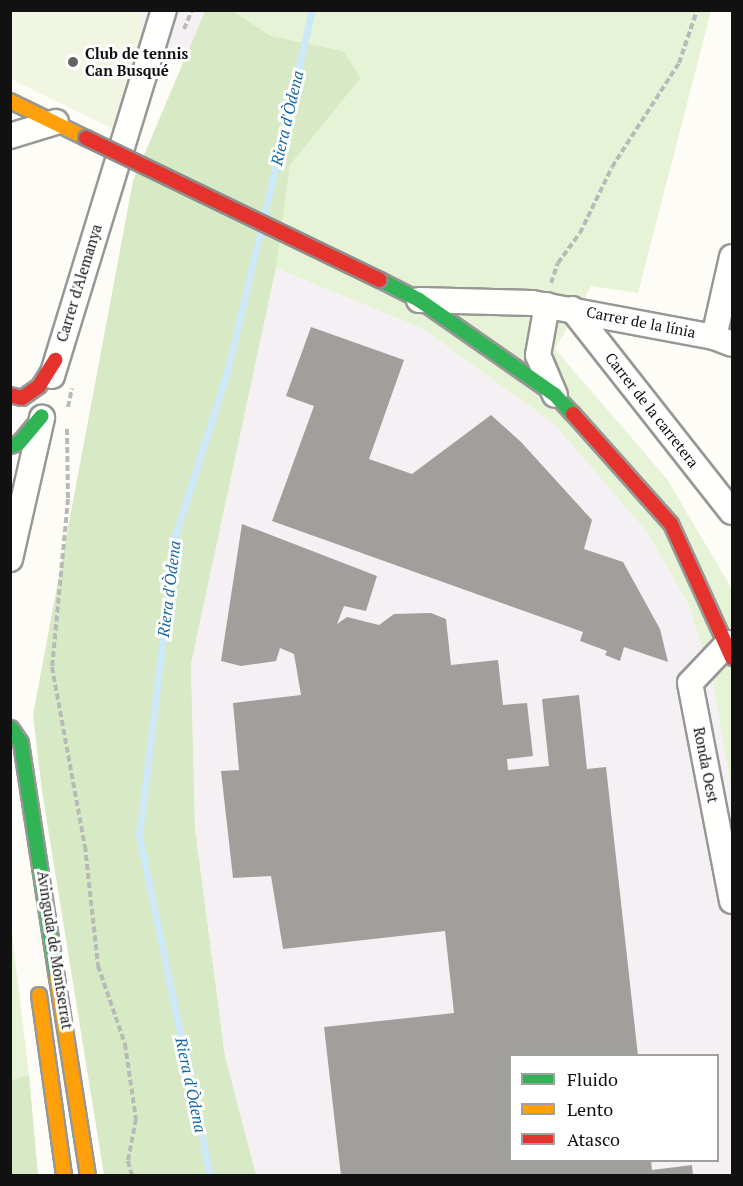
<!DOCTYPE html>
<html>
<head>
<meta charset="utf-8">
<style>
	body { margin:0 }
	#map { position:relative; width:743px; height:1186px; overflow:hidden; background:#fdfcf7; font-family:"PT Serif",serif }
	div>[style] { position:absolute }
	[style*='--x'] { left:calc(var(--x)*1px); top:calc(var(--y)*1px); width:calc(var(--w)*1px); rotate:calc(var(--a)*1deg) }
	.industrial>* { inset:0; background:#f5f0f3 }
	.green>* { inset:0; background:#e7f3d7 }
	.forest>* { inset:0; background:#d8eac5 }
	.pitch>* { inset:0; background:#f0f6e1 }
	.stream>* { height:7px; margin:-3.5px; padding:0 3.5px; transform-origin:3.5px; border-radius:3.5px; background:#cde8f7 }
	.building>* { inset:0; background:#a19f9c }
	.path>* { height:4px; margin-top:-2px; transform-origin:0; background:repeating-linear-gradient(90deg,#b9b9b8 0 6px,transparent 0 9px) }
	.roads { filter:drop-shadow(2px 0 #979795) drop-shadow(-2px 0 #979795) drop-shadow(0 2px #979795) drop-shadow(0 -2px #979795) }
	.street>* { height:24px; margin:-12px; padding:0 12px; transform-origin:12px; border-radius:12px; background:#fffffe }
	.fast>* { height:14px; margin:-7px; padding:0 7px; transform-origin:7px; border-radius:7px; background:#30b455 }
	.slow>* { height:14px; margin:-7px; padding:0 7px; transform-origin:7px; border-radius:7px; background:#ff9f0a }
	.jam>* { height:14px; margin:-7px; padding:0 7px; transform-origin:7px; border-radius:7px; background:#e5322d }
	.bridges { filter:drop-shadow(2px 0 #8e8d8b) drop-shadow(-2px 0 #8e8d8b) drop-shadow(0 2px #8e8d8b) drop-shadow(0 -2px #8e8d8b) }
	.jam-bridge>* { height:14px; margin:-7px; padding:0 7px; transform-origin:7px; border-radius:7px; background:#e5322d }
	.dots>* { width:16px; height:16px; translate:-50% -50%; box-sizing:border-box; border:3px solid #fff; border-radius:50% }
	span { translate:-50% -50%; white-space:nowrap; text-align:center; line-height:1.15; -webkit-text-stroke:6px #fff; paint-order:stroke }
	.poi-label { font-size:15px; color:#111; font-weight:700 }
	.left { translate:0 -50%; text-align:left }
	.street-label { font-size:15px; color:#111 }
	.water-label { font-size:16px; color:#1768a6; font-style:italic }
	.frame { position:absolute; inset:0; border:12px solid #111; pointer-events:none }
	.legend { position:absolute; left:509px; top:1054px; width:210px; height:108px; box-sizing:border-box; background:#fff; border:2px solid #a0a0a0; margin:0; padding:8px 10px; list-style:none; font-size:18px; color:#111 }
	.legend li { display:flex; align-items:center; gap:12px; height:30px }
	.legend b { width:30px; border:2px solid #a0a0a0 }
</style>
</head>
<body>
<div id="map">
	<div class="industrial">
		<div style="clip-path:polygon(140px 11px,205px 11px,185px 59px,141px 44px)"></div>
		<div style="clip-path:polygon(evenodd,276px 268px,423px 329px,553px 423px,647px 532px,689px 605px,714px 687px,732px 795px,732px 1175px,256px 1176px,225px 1056px,195px 829px,191px 664px,276px 268px,510px 1056px,718px 1056px,718px 1160px,510px 1160px,510px 1056px)"></div>
	</div>
	<div class="green">
		<div style="clip-path:polygon(233px 11px,711px 11px,638px 293px,591px 286px,555px 349px,667px 479px,732px 589px,732px 795px,714px 687px,689px 605px,647px 532px,553px 423px,423px 329px,276px 268px,290px 165px,361px 78px,343px 51px,271px 36px)"></div>
		<div style="clip-path:polygon(10px 917px,29px 1075px,11px 1080px,10px 1080px)"></div>
	</div>
	<div class="forest">
		<div style="clip-path:polygon(205px 11px,233px 11px,271px 36px,343px 51px,361px 78px,290px 165px,276px 268px,191px 664px,195px 829px,225px 1056px,256px 1175px,104px 1175px,42px 791px,33px 715px,133px 181px)"></div>
		<div style="clip-path:polygon(29px 1075px,38px 1175px,11px 1175px,11px 1080px)"></div>
	</div>
	<div class="pitch">
		<div style="clip-path:polygon(10px 11px,140px 11px,141px 44px,115px 130px,11px 79px)"></div>
	</div>
	<div class="stream">
		<div style="--x:264;--y:215;--w:211;--a:-76.8"></div>
		<div style="--x:210;--y:1176;--w:346;--a:-101.8"></div>
		<div style="--x:139;--y:837;--w:303;--a:-83.2"></div>
		<div style="--x:175;--y:536;--w:172;--a:-72.4"></div>
		<div style="--x:227;--y:372;--w:144;--a:-76.7"></div>
	</div>
	<div class="building">
		<div style="clip-path:polygon(311px 327px,404px 360px,369px 459px,412px 474px,491px 415px,521px 442px,592px 520px,584px 549px,623px 562px,660px 629px,668px 662px,624px 647px,620px 661px,605px 655px,607px 651px,580px 641px,583px 632px,272px 521px,314px 406px,286px 396px)"></div>
		<div style="clip-path:polygon(242px 524px,377px 576px,366px 611px,344px 606px,337px 624px,347px 617px,379px 625px,394px 614px,431px 613px,446px 619px,451px 665px,498px 660px,503px 705px,527px 703px,533px 756px,507px 759px,508px 770px,549px 766px,542px 699px,579px 695px,587px 769px,606px 767px,638px 1056px,510px 1056px,510px 1160px,651px 1160px,652px 1170px,692px 1165px,693px 1176px,341px 1176px,324px 1027px,454px 1013px,445px 931px,283px 949px,271px 876px,233px 878px,221px 771px,239px 770px,233px 703px,301px 695px,294px 654px,280px 648px,276px 661px,241px 666px,221px 661px)"></div>
	</div>
	<div class="path">
		<div style="--x:184;--y:29;--w:21;--a:-67"></div>
		<div style="--x:551;--y:283;--w:21;--a:-71"></div>
		<div style="--x:558;--y:263;--w:37;--a:-54"></div>
		<div style="--x:580;--y:233;--w:73;--a:-64.1"></div>
		<div style="--x:612;--y:167;--w:124;--a:-57.2"></div>
		<div style="--x:679;--y:63;--w:56;--a:-71.2"></div>
		<div style="--x:68;--y:407;--w:19;--a:-78"></div>
		<div style="--x:67;--y:429;--w:70;--a:89.2"></div>
		<div style="--x:68;--y:499;--w:169;--a:95.4"></div>
		<div style="--x:52;--y:667;--w:182;--a:79.6"></div>
		<div style="--x:85;--y:846;--w:121;--a:83.8"></div>
		<div style="--x:98;--y:966;--w:83;--a:70.9"></div>
		<div style="--x:125;--y:1044;--w:76;--a:81.7"></div>
		<div style="--x:136;--y:1119;--w:43;--a:100.8"></div>
		<div style="--x:128;--y:1161;--w:16;--a:75"></div>
	</div>
	<div class="roads">
		<div class="street">
			<div style="--x:10;--y:136;--w:48;--a:-16.9"></div>
			<div style="--x:419;--y:300;--w:113;--a:1.5"></div>
			<div style="--x:532;--y:303;--w:185;--a:10.6"></div>
			<div style="--x:714;--y:337;--w:19;--a:21"></div>
			<div style="--x:547;--y:305;--w:51;--a:100.2"></div>
			<div style="--x:538;--y:355;--w:43;--a:67"></div>
			<div style="--x:572;--y:309;--w:258;--a:51.8"></div>
			<div style="--x:714;--y:337;--w:82;--a:-77.3"></div>
			<div style="--x:52;--y:376;--w:383;--a:-73"></div>
			<div style="--x:10;--y:559;--w:145;--a:-77.2"></div>
			<div style="--x:728;--y:643;--w:55;--a:133.5"></div>
			<div style="--x:690;--y:683;--w:222;--a:79.1"></div>
		</div>
		<div class="fast">
			<div style="--x:380;--y:280;--w:44;--a:27.1"></div>
			<div style="--x:419;--y:300;--w:166;--a:34.9"></div>
			<div style="--x:555;--y:395;--w:26;--a:47"></div>
			<div style="--x:10;--y:446;--w:9;--a:-18"></div>
			<div style="--x:19;--y:443;--w:35;--a:-50"></div>
			<div style="--x:11;--y:728;--w:18;--a:56"></div>
			<div style="--x:21;--y:743;--w:238;--a:81.3"></div>
		</div>
		<div class="slow">
			<div style="--x:10;--y:101;--w:85;--a:26"></div>
			<div style="--x:57;--y:978;--w:200;--a:81.1"></div>
			<div style="--x:39;--y:995;--w:183;--a:82.1"></div>
		</div>
		<div class="jam">
			<div style="--x:10;--y:395;--w:12;--a:14"></div>
			<div style="--x:22;--y:398;--w:21;--a:-35"></div>
			<div style="--x:39;--y:386;--w:31;--a:-58"></div>
			<div style="--x:573;--y:414;--w:147;--a:48.3"></div>
			<div style="--x:671;--y:524;--w:147;--a:65.5"></div>
		</div>
	</div>
	<div class="bridges">
		<div class="jam-bridge">
			<div style="--x:86;--y:138;--w:326;--a:25.8"></div>
		</div>
	</div>
	<div class="dots">
		<div style="left:73px;top:62px;background:#646362"></div>
	</div>
	<div class="poi-label">
		<span class="left" style="left:85px;top:62px">Club de tennis<br>Can Busqué</span>
	</div>
	<div class="street-label">
		<span style="left:79px;top:283px;rotate:-73deg">Carrer d'Alemanya</span>
		<span style="left:641px;top:322px;rotate:11deg">Carrer de la línia</span>
		<span style="left:652px;top:410px;rotate:52deg">Carrer de la carretera</span>
		<span style="left:706px;top:765px;rotate:79deg">Ronda Oest</span>
		<span style="left:55px;top:950px;rotate:81deg">Avinguda de Montserrat</span>
	</div>
	<div class="water-label">
		<span style="left:287px;top:118px;rotate:-77deg">Riera d'Òdena</span>
		<span style="left:169px;top:589px;rotate:-83deg">Riera d'Òdena</span>
		<span style="left:191px;top:1085px;rotate:78deg">Riera d'Òdena</span>
	</div>
	<div class="frame"></div>
	<ul class="legend">
	<li><b style="height:8px;background:#30b455"></b>Fluido</li>
	<li><b style="height:8px;background:#ff9f0a"></b>Lento</li>
	<li><b style="height:8px;background:#e5322d"></b>Atasco</li>
	</ul>
</div>
</body>
</html>
